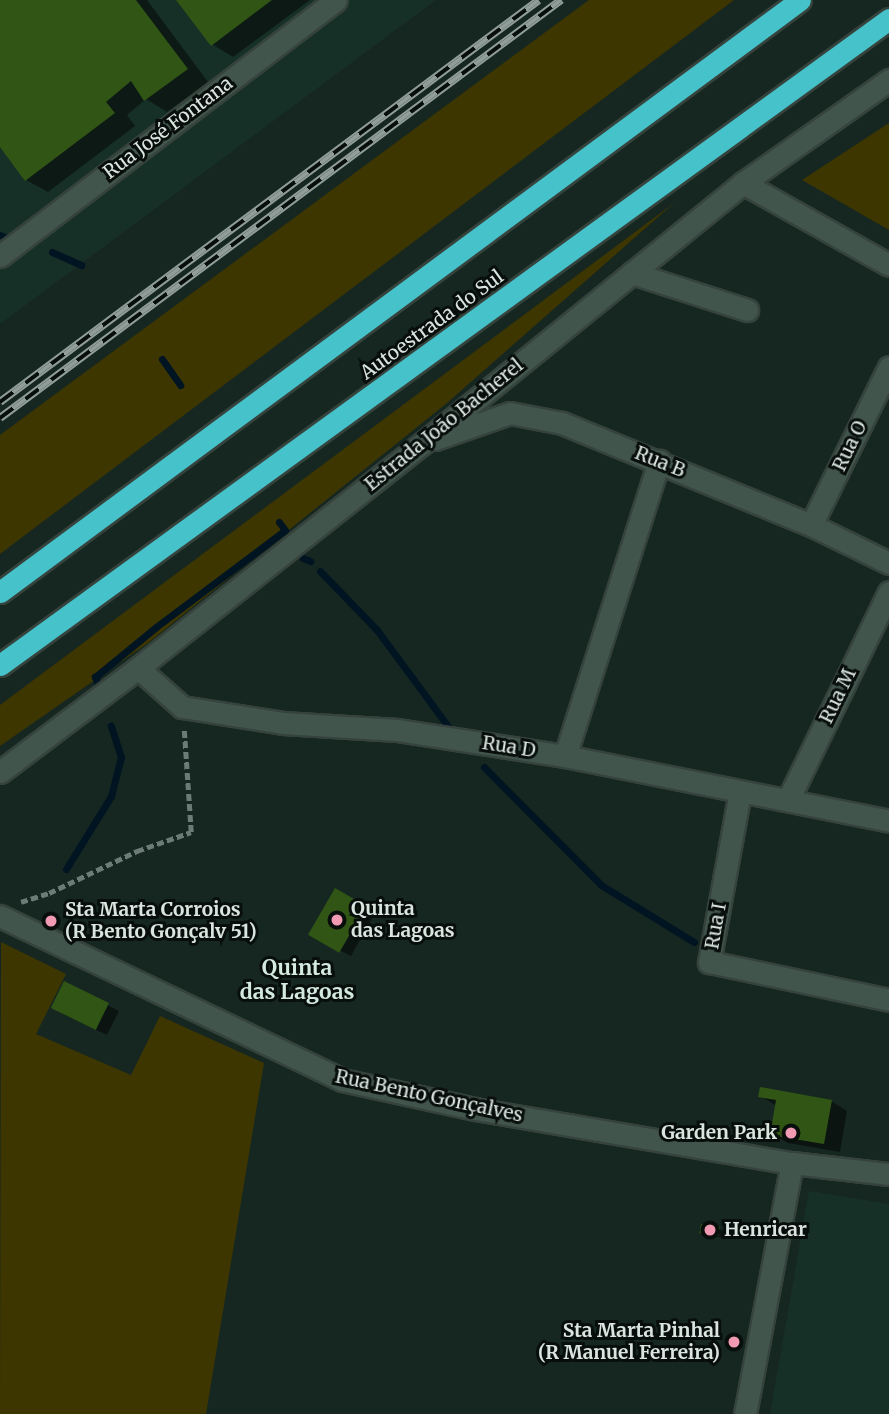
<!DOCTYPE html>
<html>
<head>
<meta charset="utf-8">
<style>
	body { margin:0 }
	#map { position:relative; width:889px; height:1414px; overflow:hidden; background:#162721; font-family:Merriweather,serif }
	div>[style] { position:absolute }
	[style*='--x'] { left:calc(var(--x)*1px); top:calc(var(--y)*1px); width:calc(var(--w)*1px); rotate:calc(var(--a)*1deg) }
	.built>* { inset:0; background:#173027 }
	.green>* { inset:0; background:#3e3600 }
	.shadow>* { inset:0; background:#0007 }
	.stream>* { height:7px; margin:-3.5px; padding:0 3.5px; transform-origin:3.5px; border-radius:3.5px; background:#001421 }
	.building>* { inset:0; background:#305514; transform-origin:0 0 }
	.path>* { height:4.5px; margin-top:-2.25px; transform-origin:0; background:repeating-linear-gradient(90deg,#6d7b76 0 7px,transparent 0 10.5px) }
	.roads { filter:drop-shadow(2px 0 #36433d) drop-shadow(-2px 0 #36433d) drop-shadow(0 2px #36433d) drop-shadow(0 -2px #36433d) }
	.minor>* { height:21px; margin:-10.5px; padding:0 10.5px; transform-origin:10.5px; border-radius:10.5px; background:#42554d }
	.highway>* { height:21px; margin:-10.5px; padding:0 10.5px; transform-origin:10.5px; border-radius:10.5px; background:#45c2ca }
	.rail>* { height:8px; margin-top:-4px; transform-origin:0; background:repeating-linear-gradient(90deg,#070e0b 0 16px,#909d98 0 32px); box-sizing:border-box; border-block:2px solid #909d98 }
	.dots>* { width:19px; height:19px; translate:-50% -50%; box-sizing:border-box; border:4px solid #070e0b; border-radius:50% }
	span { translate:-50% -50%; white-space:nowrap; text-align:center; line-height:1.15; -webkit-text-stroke:6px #070e0b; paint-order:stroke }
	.street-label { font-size:19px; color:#dae5e0 }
	.poi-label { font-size:19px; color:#dae5e0; font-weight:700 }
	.left { translate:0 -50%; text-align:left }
	.right { translate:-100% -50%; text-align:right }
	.neighbourhood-label { font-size:21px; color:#d4eae0; font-weight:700 }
</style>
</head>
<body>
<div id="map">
	<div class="built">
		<div style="clip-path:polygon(0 0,436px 0,0 324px)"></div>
		<div style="clip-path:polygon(809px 1191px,889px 1204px,889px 1414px,770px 1414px)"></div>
	</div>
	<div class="green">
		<div style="clip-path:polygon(589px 0,734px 0,0 554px,0 435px)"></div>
		<div style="clip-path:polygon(889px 123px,889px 230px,802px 180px)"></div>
		<div style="clip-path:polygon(674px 203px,447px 403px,148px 643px,0 746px,0 705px)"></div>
		<div style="clip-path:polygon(1px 942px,66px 974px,36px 1034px,131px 1075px,160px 1016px,264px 1063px,206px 1414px,0 1414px)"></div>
	</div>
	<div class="shadow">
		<div style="clip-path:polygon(0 0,147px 0,208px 82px,167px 112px,146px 99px,127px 115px,135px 126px,48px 192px,26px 180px,0 144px)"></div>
		<div style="clip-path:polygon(178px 0,310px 0,233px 57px,212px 44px)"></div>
		<div style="clip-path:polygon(335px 891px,375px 913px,351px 956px,322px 941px)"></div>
		<div style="clip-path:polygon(65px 983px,119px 1011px,107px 1035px,63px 1014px)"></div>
		<div style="clip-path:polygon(760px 1096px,831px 1101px,847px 1111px,840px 1152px,788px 1143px,772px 1134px,777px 1106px)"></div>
		<div style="clip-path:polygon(702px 1226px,720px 1229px,725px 1232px,724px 1238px,706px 1235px,701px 1232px)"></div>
	</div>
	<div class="stream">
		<div style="--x:0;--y:235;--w:5;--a:22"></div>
		<div style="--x:52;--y:252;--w:32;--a:24"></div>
		<div style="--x:162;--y:359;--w:32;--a:55"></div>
		<div style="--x:303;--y:558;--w:8;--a:23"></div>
		<div style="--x:320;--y:571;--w:82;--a:46"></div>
		<div style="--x:377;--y:630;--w:123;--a:53.6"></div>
		<div style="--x:98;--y:685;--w:9;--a:-111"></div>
		<div style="--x:95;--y:677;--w:79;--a:-39.3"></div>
		<div style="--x:156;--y:627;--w:161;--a:-36.9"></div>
		<div style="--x:285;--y:530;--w:10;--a:-127"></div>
		<div style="--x:484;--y:767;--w:166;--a:45.2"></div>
		<div style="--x:601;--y:885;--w:109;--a:31.5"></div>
		<div style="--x:66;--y:869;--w:86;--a:-58.3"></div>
		<div style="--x:111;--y:796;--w:40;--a:-75.6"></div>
		<div style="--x:121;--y:757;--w:33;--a:-108"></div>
	</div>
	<div class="building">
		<div style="clip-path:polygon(0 0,136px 0,188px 69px,144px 101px,131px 81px,106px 102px,115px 113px,25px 181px,0 147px)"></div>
		<div style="clip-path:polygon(176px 0,272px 0,211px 46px)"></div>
		<div style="left:335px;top:888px;width:36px;height:54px;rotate:30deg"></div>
		<div style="left:64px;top:981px;width:50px;height:30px;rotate:26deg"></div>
		<div style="clip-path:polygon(760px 1087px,832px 1100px,824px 1144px,770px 1135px,776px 1100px,758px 1097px)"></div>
		<div style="left:701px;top:1224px;width:19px;height:9px;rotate:9deg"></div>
	</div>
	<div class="path">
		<div style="--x:21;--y:902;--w:29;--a:-18"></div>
		<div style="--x:49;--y:893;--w:98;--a:-25.5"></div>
		<div style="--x:137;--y:851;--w:57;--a:-19.4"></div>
		<div style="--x:191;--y:832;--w:104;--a:-93.9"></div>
	</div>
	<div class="roads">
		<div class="minor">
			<div style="--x:743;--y:183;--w:167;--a:29.3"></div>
			<div style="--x:0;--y:256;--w:422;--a:-37.3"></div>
			<div style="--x:632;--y:273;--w:121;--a:17.8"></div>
			<div style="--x:435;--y:439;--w:79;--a:-19.1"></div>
			<div style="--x:510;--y:413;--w:53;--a:10.9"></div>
			<div style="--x:562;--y:423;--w:269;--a:22.3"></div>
			<div style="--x:811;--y:525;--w:87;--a:26"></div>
			<div style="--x:811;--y:525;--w:176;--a:-63.7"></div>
			<div style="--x:138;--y:668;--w:59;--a:41.6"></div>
			<div style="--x:182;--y:707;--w:102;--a:9"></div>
			<div style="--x:283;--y:723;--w:114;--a:3.5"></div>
			<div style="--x:397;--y:730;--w:170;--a:8.8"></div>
			<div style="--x:565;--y:756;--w:330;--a:11.3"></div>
			<div style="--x:565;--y:756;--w:310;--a:-72.3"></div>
			<div style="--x:0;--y:772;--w:173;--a:-37"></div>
			<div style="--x:138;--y:668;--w:363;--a:-38.3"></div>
			<div style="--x:423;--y:443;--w:412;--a:-39.1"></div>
			<div style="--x:743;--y:183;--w:179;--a:-35.2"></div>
			<div style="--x:740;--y:792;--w:173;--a:100.3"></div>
			<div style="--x:709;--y:962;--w:184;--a:11.9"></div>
			<div style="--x:788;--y:800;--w:231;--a:-64.1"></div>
			<div style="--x:0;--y:916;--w:379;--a:25.6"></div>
			<div style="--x:342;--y:1080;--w:136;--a:12.3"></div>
			<div style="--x:475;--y:1109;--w:322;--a:9.7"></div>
			<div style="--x:792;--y:1163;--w:98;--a:6.5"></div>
			<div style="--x:745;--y:1414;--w:255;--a:-79.4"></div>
		</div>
		<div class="highway">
			<div style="--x:0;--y:592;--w:995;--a:-36.5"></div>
			<div style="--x:0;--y:665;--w:1099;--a:-36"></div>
		</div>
	</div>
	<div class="rail">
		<div style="--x:0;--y:402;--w:672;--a:-36.72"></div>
		<div style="--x:0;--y:418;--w:700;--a:-36.69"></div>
	</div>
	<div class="dots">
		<div style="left:337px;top:920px;background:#f19ab4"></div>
		<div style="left:51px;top:921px;background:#f19ab4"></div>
		<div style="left:791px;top:1133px;background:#f19ab4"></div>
		<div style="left:710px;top:1230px;background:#f19ab4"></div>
		<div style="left:734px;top:1342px;background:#f19ab4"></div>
	</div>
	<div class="street-label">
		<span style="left:168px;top:128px;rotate:-37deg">Rua José Fontana</span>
		<span style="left:432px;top:325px;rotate:-36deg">Autoestrada do Sul</span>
		<span style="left:444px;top:425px;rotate:-39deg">Estrada João Bacherel</span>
		<span style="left:850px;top:446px;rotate:-64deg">Rua O</span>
		<span style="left:660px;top:462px;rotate:22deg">Rua B</span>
		<span style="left:838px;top:696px;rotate:-64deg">Rua M</span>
		<span style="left:509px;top:747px;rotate:9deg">Rua D</span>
		<span style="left:716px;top:926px;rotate:-80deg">Rua I</span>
		<span style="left:429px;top:1096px;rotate:12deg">Rua Bento Gonçalves</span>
	</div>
	<div class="poi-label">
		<span class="left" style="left:351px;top:920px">Quinta<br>das Lagoas</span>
		<span class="left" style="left:65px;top:921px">Sta Marta Corroios<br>(R Bento Gonçalv 51)</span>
		<span class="right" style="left:777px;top:1133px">Garden Park</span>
		<span class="left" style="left:724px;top:1230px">Henricar</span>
		<span class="right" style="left:720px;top:1342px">Sta Marta Pinhal<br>(R Manuel Ferreira)</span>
	</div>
	<div class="neighbourhood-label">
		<span style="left:297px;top:980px">Quinta<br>das Lagoas</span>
	</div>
</div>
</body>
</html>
